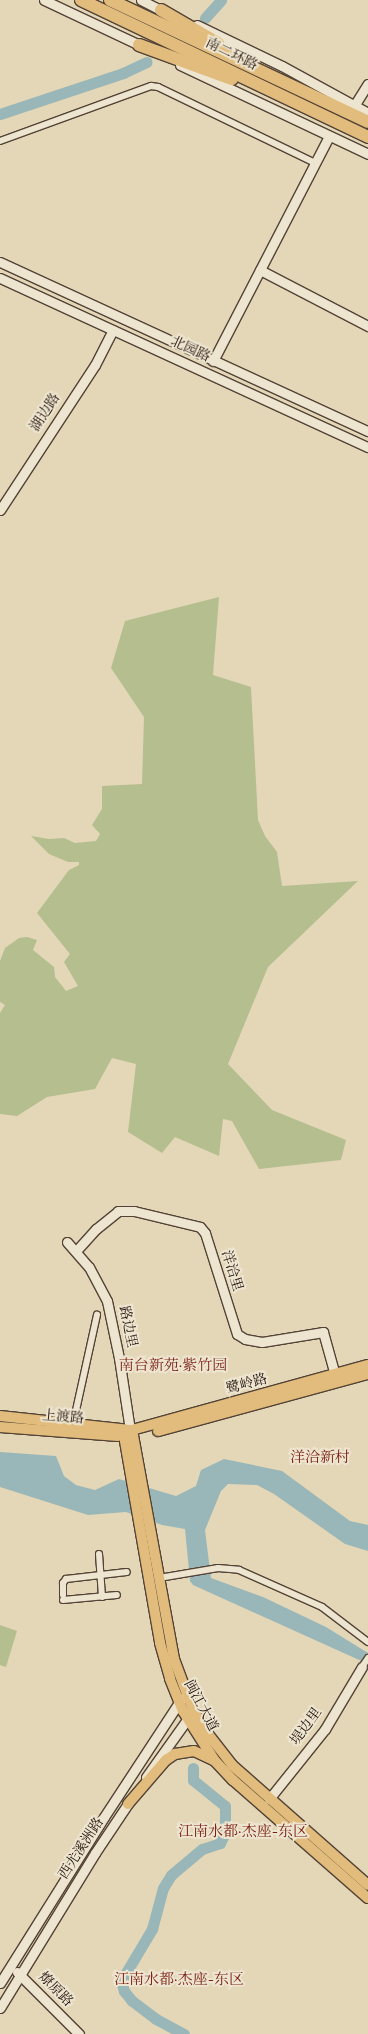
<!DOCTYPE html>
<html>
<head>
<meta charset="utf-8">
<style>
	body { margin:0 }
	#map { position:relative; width:368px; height:2034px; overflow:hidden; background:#e4d7b7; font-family:Vollkorn,"Noto Serif SC",serif }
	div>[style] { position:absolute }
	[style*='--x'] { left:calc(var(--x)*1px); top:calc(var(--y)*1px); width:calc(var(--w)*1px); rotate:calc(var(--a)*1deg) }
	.green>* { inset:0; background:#b4be8f }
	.water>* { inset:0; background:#99b7b8 }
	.river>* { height:11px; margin:-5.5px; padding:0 5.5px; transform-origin:5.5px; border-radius:5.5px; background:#99b7b8 }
	.roads { filter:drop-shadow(1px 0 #534336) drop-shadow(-1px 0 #534336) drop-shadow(0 1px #534336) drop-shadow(0 -1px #534336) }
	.street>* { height:6px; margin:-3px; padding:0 3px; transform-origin:3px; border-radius:3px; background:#ede5d0 }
	.secondary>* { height:9px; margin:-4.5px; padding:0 4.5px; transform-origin:4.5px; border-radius:4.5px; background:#ede5d0 }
	.primary>* { height:10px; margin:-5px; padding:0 5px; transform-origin:5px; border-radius:5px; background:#e2bc7c }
	.highway>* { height:12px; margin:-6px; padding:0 6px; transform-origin:6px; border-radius:6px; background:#e2bc7c }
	span { translate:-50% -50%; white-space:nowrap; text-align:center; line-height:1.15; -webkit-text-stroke:4px #ede5d0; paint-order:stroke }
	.street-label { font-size:14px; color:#23120b }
	.neighbourhood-label { font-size:15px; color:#7a1f14 }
</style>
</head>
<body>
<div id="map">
	<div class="green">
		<div style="clip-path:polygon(219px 597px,213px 675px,251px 687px,258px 820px,265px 836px,277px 852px,282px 886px,358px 881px,268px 967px,228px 1064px,272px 1110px,346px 1140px,341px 1160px,259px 1169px,232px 1121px,223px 1119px,219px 1156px,175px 1137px,162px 1153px,128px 1132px,136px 1064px,112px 1058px,95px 1089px,47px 1097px,17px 1116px,0 1114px,0 1013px,5px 1005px,0 1002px,0 961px,5px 948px,19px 938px,27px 937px,37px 940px,33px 950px,54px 967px,55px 977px,66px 991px,78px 986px,64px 962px,70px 954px,37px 913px,69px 870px,79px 865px,79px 862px,68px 862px,49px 854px,31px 836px,49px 839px,64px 838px,75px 843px,96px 841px,100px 834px,92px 825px,102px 809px,102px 786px,142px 784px,144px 717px,111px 668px,125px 621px)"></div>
		<div style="clip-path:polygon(0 1625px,17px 1631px,6px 1667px,0 1665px)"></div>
	</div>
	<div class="water">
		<div style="clip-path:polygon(0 1452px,56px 1456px,64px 1476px,76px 1485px,95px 1490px,119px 1479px,176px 1496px,196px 1486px,201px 1470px,224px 1459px,282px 1471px,350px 1521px,368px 1525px,368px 1551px,345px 1544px,274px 1494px,257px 1485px,228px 1484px,221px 1491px,205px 1530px,211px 1578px,263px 1597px,326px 1627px,368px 1653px,368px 1664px,193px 1585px,190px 1581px,185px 1529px,162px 1525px,126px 1512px,88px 1515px,0 1487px)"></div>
	</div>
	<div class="river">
		<div style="--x:205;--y:18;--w:24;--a:-48"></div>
		<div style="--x:0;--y:114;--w:130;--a:-18.4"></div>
		<div style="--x:123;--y:73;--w:26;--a:-25"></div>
		<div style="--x:184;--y:2034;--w:32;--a:-152"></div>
		<div style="--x:156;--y:2019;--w:30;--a:-143"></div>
		<div style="--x:132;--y:2001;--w:13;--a:-129"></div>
		<div style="--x:124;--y:1991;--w:10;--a:-107"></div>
		<div style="--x:121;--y:1981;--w:61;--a:-59.2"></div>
		<div style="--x:152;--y:1929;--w:42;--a:-75"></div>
		<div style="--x:163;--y:1888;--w:15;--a:-58"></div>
		<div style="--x:171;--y:1875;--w:40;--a:-40"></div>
		<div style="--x:202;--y:1849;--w:19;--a:-18"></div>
		<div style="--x:220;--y:1843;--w:11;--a:-63"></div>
		<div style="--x:225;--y:1833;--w:27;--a:-90"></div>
		<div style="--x:225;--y:1806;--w:41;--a:-140.9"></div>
		<div style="--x:193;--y:1780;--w:12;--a:-90"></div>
	</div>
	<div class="roads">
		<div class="street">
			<div style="--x:0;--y:141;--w:161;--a:-20"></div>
			<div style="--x:151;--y:86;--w:7;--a:8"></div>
			<div style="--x:158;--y:87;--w:174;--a:25.8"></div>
			<div style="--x:73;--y:1424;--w:112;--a:-77.6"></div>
			<div style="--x:99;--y:1554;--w:43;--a:86"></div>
			<div style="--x:159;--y:1578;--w:60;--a:-9.6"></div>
			<div style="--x:218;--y:1568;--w:21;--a:5"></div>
			<div style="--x:239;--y:1570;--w:91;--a:24"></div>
			<div style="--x:322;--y:1607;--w:58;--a:37.3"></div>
			<div style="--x:63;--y:1595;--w:12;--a:-90"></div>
			<div style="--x:63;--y:1583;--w:5;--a:-53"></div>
			<div style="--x:66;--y:1579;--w:61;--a:-6.5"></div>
			<div style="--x:63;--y:1600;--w:54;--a:-5.3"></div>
			<div style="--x:362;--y:1667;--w:11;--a:-56"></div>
		</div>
		<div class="secondary">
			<div style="--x:44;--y:0;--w:110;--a:25.2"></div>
			<div style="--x:141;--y:0;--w:29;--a:27"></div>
			<div style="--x:197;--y:25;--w:94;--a:25.8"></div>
			<div style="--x:282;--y:66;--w:98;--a:28.7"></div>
			<div style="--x:180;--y:65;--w:208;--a:25.3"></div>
			<div style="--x:354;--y:106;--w:26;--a:-58"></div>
			<div style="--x:0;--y:262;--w:405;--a:24.7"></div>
			<div style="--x:260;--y:270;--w:122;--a:27.4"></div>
			<div style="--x:0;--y:278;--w:405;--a:24.7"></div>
			<div style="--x:213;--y:361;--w:253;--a:-62.7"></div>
			<div style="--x:0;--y:510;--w:173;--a:-56.8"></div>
			<div style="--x:95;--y:365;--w:39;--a:-63"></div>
			<div style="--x:67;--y:1242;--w:33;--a:49"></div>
			<div style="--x:89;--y:1267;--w:38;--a:62"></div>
			<div style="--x:107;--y:1301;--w:58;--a:78.1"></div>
			<div style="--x:119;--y:1358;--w:73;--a:81.3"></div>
			<div style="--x:76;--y:1251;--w:30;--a:-48"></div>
			<div style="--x:96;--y:1229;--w:28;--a:-39"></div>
			<div style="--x:118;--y:1211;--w:16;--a:0"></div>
			<div style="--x:134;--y:1211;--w:68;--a:13.6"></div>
			<div style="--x:200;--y:1227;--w:8;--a:50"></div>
			<div style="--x:205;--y:1233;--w:106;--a:72.4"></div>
			<div style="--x:237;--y:1334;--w:9;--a:32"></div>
			<div style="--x:245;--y:1339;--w:17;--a:10"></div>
			<div style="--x:262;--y:1342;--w:62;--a:-9.3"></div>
			<div style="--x:323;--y:1332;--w:45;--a:74.4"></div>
			<div style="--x:146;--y:1777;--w:77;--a:-54.5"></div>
			<div style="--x:269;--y:1799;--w:90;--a:-51.3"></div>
			<div style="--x:325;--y:1729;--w:72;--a:-59.2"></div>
			<div style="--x:17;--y:1972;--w:88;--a:45"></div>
			<div style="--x:0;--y:1983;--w:196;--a:-57.9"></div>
			<div style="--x:104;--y:1817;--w:142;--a:-56.8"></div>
			<div style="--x:0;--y:2008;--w:182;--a:-58.5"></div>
			<div style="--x:95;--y:1853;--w:65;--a:-56.3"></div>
		</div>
		<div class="primary">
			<div style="--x:0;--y:1416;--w:133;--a:6.1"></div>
			<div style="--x:132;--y:1430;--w:245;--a:-15.4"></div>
			<div style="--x:0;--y:1427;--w:118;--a:4.4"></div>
			<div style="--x:123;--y:1430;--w:216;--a:80.1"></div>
			<div style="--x:160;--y:1643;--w:37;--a:74"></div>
			<div style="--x:170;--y:1679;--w:35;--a:68"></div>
			<div style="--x:183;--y:1711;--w:59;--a:57.4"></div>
			<div style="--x:215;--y:1761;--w:26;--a:47"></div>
			<div style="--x:233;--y:1780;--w:179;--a:41.2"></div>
			<div style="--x:132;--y:1430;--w:233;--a:79.6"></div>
			<div style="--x:174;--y:1659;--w:54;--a:69.6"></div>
			<div style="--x:193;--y:1710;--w:28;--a:58"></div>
			<div style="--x:208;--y:1734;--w:39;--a:52"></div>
			<div style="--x:232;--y:1765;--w:181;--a:41.4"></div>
			<div style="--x:158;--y:1431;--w:218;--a:-15.2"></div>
			<div style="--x:128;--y:1804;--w:58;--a:-49.2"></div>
			<div style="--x:166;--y:1760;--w:11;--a:-34"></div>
			<div style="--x:175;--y:1754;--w:19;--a:-9"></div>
			<div style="--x:194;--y:1751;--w:21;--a:25"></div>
		</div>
		<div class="highway">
			<div style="--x:81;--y:0;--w:318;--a:25.5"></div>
			<div style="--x:110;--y:0;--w:285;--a:25.3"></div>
			<div style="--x:161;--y:10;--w:66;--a:30.1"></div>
			<div style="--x:139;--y:45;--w:99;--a:20.1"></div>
		</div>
	</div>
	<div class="street-label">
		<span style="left:231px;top:55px;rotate:26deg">南二环路</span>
		<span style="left:190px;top:350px;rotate:25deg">北园路</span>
		<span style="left:46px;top:413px;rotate:-57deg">湖边路</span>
		<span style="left:231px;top:1271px;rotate:73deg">洋洽里</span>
		<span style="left:127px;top:1327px;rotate:78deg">路边里</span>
		<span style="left:247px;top:1385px;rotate:-15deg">鹭岭路</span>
		<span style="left:63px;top:1418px;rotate:5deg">上渡路</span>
		<span style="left:200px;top:1706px;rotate:62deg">闽江大道</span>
		<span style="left:307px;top:1727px;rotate:-54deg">堤边里</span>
		<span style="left:82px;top:1849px;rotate:-57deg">西尤溪洲路</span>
		<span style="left:55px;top:1990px;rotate:45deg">燎原路</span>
	</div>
	<div class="neighbourhood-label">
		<span style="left:173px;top:1367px">南台新苑·紫竹园</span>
		<span style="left:320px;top:1459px">洋洽新村</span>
		<span style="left:243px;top:1833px">江南水都·杰座-东区</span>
		<span style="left:179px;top:1981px">江南水都·杰座-东区</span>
	</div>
</div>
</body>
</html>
